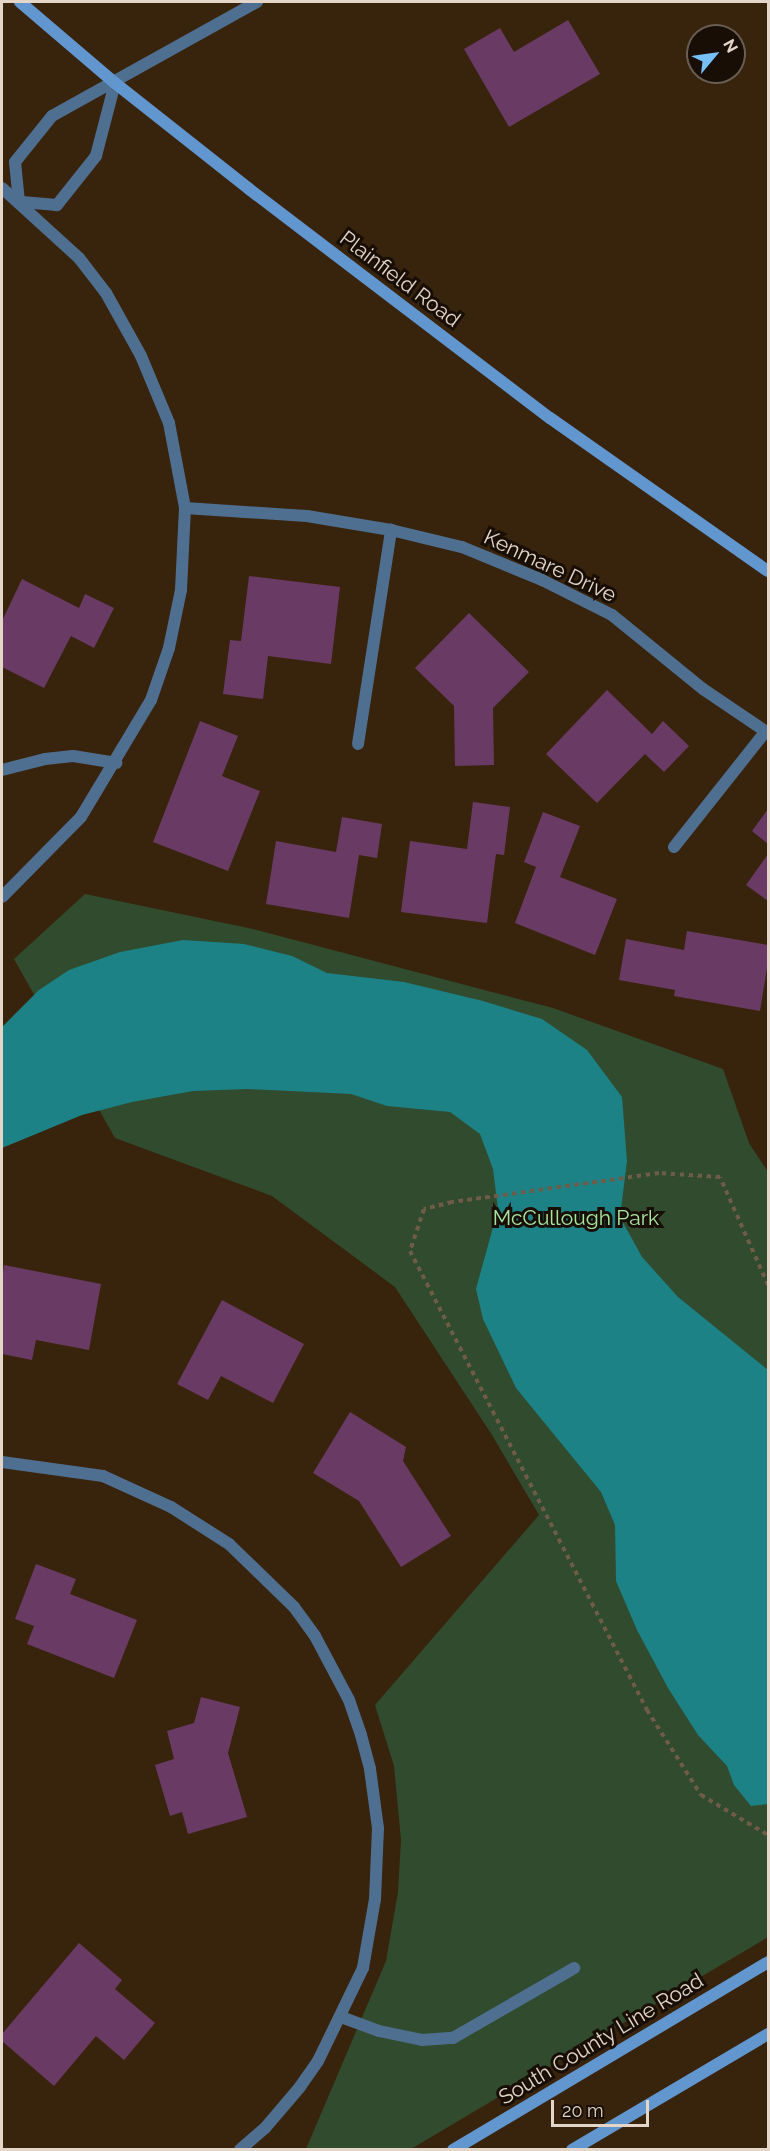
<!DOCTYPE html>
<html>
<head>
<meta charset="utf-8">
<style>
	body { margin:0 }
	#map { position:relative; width:770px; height:2151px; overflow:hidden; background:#38230c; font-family:Raleway,sans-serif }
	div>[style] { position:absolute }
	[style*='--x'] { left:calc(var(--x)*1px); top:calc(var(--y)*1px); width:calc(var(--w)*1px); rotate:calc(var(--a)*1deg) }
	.green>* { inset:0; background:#314b2e }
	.water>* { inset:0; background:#1c8286 }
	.building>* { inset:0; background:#693b64 }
	.path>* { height:4px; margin-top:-2px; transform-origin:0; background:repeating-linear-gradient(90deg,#6e5b48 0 4.5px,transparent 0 9px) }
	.lane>* { height:12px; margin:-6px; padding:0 6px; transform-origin:6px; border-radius:6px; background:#4f6f91 }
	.street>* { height:12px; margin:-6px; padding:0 6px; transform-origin:6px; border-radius:6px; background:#4f6f91 }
	.secondary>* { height:12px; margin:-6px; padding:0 6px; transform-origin:6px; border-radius:6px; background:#6296ce }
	span { translate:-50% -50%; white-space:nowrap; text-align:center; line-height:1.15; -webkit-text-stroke:6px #180e06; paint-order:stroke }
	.street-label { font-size:21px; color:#e3d5c8 }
	.park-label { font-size:21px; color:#a6e79f }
	.frame { position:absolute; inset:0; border:3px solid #e3d5c8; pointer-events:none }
	.north { position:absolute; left:686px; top:24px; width:60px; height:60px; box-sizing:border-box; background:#180e06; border:2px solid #695e54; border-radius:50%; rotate:61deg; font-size:16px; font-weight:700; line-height:24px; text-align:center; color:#e3d5c8 }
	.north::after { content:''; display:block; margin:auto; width:21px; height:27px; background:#76c0f7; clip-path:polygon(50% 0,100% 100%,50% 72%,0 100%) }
	.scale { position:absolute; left:551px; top:2100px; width:98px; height:27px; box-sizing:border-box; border:3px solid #e3d5c8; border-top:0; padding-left:8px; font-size:18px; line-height:21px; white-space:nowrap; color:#e3d5c8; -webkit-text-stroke:4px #180e06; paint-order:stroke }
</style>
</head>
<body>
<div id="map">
	<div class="green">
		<div style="clip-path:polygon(85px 894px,253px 929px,553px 1008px,723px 1069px,749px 1143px,768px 1172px,768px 1937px,411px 2149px,306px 2149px,386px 1961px,398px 1892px,401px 1840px,394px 1766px,375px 1705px,539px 1515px,492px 1435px,395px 1287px,272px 1196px,115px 1138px,14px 959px)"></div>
	</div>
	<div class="water">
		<div style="clip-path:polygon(183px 940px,244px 944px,292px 956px,327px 973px,404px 982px,483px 1001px,542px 1019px,587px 1050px,622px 1097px,627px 1161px,620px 1217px,642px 1257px,678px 1297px,768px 1370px,768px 1804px,751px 1806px,734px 1785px,727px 1766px,698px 1735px,668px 1688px,637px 1630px,616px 1581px,615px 1525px,601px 1492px,516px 1388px,483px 1319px,476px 1289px,498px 1209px,493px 1169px,480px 1134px,450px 1112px,387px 1106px,351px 1094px,248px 1089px,193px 1091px,132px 1102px,82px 1115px,2px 1148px,2px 1027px,39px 990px,69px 970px,120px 952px)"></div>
	</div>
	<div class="building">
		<div style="clip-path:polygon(568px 20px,600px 74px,509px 127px,464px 49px,500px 28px,514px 52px)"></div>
		<div style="clip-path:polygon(249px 576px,340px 587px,331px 664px,268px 656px,263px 699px,223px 694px,230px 640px,241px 641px)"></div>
		<div style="clip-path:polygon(22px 579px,79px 608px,85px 594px,114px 608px,94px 648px,71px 636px,44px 688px,2px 667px,2px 621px)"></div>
		<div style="clip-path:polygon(469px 613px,529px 672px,493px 708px,494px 765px,455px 766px,454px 706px,415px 668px)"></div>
		<div style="clip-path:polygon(607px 690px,652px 734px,663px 721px,689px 746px,664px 772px,645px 754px,597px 803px,546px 754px)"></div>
		<div style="clip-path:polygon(200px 721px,238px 736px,222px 776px,260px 791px,228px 871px,153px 842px)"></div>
		<div style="clip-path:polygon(473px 802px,510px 807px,504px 855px,496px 854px,487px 923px,401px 912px,410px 841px,467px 849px)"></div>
		<div style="clip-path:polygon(768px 809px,768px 844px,752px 831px)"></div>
		<div style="clip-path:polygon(543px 812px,580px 826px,560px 877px,617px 899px,595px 955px,515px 923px,536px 867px,524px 862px)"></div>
		<div style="clip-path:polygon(342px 817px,382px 824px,377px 858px,359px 855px,349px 918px,266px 904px,276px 841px,336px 852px)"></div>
		<div style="clip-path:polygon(768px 854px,768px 901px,746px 885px)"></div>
		<div style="clip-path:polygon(687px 931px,768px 945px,768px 962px,760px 1011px,674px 996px,675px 990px,619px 980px,626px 939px,684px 950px)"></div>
		<div style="clip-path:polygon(4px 1265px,101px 1284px,89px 1350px,36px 1340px,32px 1360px,2px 1354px,2px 1280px)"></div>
		<div style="clip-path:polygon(222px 1300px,304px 1344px,273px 1403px,221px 1376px,208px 1400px,177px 1384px)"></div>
		<div style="clip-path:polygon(350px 1412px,406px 1447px,403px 1461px,451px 1536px,401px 1567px,359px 1501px,313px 1473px)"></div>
		<div style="clip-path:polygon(36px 1564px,76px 1579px,70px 1594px,137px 1620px,114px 1678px,27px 1644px,34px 1626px,15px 1619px)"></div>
		<div style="clip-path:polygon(201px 1697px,240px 1707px,228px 1753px,247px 1817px,188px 1834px,182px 1812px,170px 1816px,155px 1765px,174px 1759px,167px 1731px,194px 1723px)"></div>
		<div style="clip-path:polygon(79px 1943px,122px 1980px,115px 1989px,155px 2023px,124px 2060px,96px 2036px,54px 2086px,2px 2041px,2px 2034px)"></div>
	</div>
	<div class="path">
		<div style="--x:768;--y:1285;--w:118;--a:-114"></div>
		<div style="--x:720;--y:1177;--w:61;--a:-176.2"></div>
		<div style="--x:659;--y:1173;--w:209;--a:172"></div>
		<div style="--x:452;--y:1202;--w:29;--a:166"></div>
		<div style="--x:424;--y:1209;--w:44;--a:108.4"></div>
		<div style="--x:410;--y:1251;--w:517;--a:62.69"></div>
		<div style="--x:647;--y:1710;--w:101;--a:57.6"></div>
		<div style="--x:701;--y:1795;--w:78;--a:30.8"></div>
	</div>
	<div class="lane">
		<div style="--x:341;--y:2017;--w:40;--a:20.2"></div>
		<div style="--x:379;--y:2031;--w:44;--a:11.8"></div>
		<div style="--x:422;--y:2040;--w:31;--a:-4"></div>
		<div style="--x:453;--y:2038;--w:140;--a:-30"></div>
	</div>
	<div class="street">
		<div style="--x:115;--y:83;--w:75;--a:104.6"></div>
		<div style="--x:96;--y:156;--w:63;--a:128.5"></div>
		<div style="--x:57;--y:205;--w:38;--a:-175"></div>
		<div style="--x:19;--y:202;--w:40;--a:-95.7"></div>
		<div style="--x:15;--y:162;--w:59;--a:-51.2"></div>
		<div style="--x:52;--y:116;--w:235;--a:-29.1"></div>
		<div style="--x:2;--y:188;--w:104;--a:42.3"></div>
		<div style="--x:79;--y:258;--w:44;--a:52.4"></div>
		<div style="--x:106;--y:293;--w:72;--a:60.9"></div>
		<div style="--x:141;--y:356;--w:73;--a:67.3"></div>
		<div style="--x:169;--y:423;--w:86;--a:79.3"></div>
		<div style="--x:185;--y:508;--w:82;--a:92.8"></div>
		<div style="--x:181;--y:590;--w:59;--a:101.7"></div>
		<div style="--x:169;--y:648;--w:55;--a:109.1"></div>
		<div style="--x:151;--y:700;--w:136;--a:120.9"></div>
		<div style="--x:81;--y:817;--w:112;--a:134.6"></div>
		<div style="--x:185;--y:508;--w:122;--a:3.8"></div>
		<div style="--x:307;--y:516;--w:85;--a:9.5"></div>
		<div style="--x:391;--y:530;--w:73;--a:13.5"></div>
		<div style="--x:462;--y:547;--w:87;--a:22.4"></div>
		<div style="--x:542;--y:580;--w:78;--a:26.6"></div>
		<div style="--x:612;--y:615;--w:117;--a:39.1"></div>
		<div style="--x:703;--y:689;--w:78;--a:34.1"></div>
		<div style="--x:358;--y:744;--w:217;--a:-81.2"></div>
		<div style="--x:2;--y:770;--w:44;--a:-14.3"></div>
		<div style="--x:45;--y:759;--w:28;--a:-6"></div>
		<div style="--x:73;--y:756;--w:44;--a:9.2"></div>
		<div style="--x:674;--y:847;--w:148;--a:-51.6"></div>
		<div style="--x:2;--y:1462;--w:102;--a:7.9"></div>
		<div style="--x:103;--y:1476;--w:75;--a:24.5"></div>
		<div style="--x:171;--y:1507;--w:69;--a:32.5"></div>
		<div style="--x:229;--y:1544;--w:91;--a:44.1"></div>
		<div style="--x:294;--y:1607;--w:36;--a:54"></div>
		<div style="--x:315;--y:1636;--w:72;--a:62"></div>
		<div style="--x:349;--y:1700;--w:37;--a:71"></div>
		<div style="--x:361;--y:1735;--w:35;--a:75"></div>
		<div style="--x:370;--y:1769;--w:60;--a:82.3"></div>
		<div style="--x:378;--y:1828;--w:71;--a:92.4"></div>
		<div style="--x:375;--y:1899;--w:70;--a:99.9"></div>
		<div style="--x:363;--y:1968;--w:103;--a:115.8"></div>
		<div style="--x:318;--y:2061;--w:32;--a:125"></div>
		<div style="--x:300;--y:2087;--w:54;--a:130.5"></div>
		<div style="--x:265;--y:2128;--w:33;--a:139"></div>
	</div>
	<div class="secondary">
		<div style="--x:20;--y:2;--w:125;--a:40.5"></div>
		<div style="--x:115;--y:83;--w:171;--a:38.3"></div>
		<div style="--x:249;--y:189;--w:378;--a:37.3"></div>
		<div style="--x:550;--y:418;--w:266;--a:35.1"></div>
		<div style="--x:453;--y:2150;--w:367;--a:-30.8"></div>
		<div style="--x:572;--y:2150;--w:228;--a:-30.6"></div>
	</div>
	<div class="street-label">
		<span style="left:400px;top:279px;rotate:37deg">Plainfield Road</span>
		<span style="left:550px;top:566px;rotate:25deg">Kenmare Drive</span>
		<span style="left:601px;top:2039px;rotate:-31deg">South County Line Road</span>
	</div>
	<div class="park-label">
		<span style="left:576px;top:1218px">McCullough Park</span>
	</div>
	<div class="frame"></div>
	<div class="north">N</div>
	<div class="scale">20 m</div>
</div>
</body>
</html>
